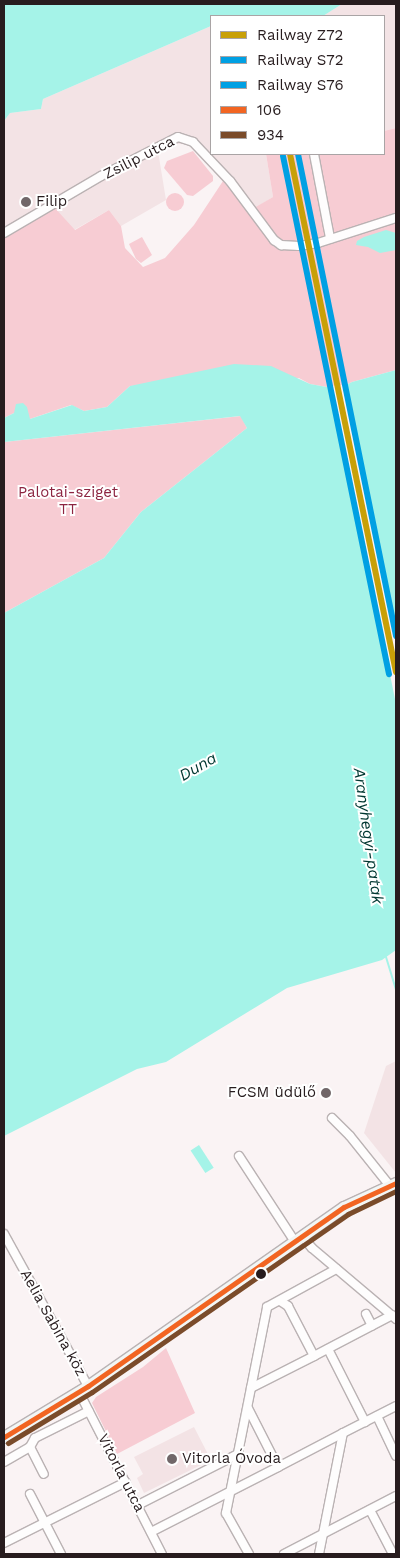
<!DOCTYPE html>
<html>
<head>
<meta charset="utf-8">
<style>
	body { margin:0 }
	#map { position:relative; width:400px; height:1558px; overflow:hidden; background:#faf3f4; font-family:"Work Sans",sans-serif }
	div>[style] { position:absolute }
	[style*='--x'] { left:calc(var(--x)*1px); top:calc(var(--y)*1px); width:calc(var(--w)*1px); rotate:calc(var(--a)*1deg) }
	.built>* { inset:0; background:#f3e3e5 }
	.green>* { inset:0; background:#f7ccd3 }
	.round { border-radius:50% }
	.water>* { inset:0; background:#a5f3e8; transform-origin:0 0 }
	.pier>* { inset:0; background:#faf3f4 }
	.stream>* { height:2px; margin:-1px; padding:0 1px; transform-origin:1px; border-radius:1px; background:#a5f3e8 }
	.roads { filter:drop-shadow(1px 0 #bab2b3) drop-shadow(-1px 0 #bab2b3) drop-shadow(0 1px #bab2b3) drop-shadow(0 -1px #bab2b3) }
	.street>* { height:8px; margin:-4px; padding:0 4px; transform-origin:4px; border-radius:4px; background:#fefdfd }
	.secondary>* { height:11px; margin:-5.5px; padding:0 5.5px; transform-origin:5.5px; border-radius:5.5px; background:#f2f6f5 }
	.bus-1>* { height:5px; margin:-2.5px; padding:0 2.5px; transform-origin:2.5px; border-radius:2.5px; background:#f26522 }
	.bus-2>* { height:5px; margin:-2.5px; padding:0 2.5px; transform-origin:2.5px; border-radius:2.5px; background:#7a4b2a }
	.rail-1>* { height:6px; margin:-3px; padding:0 3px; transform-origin:3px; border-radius:3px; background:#c8a008 }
	.rail-2>* { height:6px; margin:-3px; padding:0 3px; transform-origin:3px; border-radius:3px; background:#00a0e3 }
	.rail-3>* { height:6px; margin:-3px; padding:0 3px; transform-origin:3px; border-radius:3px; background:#00a0e3 }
	.dots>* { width:14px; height:14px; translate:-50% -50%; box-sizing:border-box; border:2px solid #fff; border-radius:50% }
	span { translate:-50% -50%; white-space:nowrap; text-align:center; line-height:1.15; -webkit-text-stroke:4px #fff; paint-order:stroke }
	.street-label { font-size:15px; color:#271c1e }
	.poi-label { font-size:15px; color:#271c1e }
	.left { translate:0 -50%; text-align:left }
	.right { translate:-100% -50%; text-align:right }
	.park-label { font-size:15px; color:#8c2541 }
	.water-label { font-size:16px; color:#003731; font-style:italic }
	.frame { position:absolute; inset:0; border:5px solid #271c1e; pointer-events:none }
	.legend { position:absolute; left:210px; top:15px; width:175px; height:140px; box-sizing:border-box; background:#fff; border:1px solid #a9a4a5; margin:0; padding:6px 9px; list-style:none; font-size:15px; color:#271c1e }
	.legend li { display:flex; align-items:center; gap:10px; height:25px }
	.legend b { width:25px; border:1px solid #a9a4a5 }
</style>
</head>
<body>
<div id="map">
	<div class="built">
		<div style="clip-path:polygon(342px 4px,396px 4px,396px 128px,384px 131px,384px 16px,317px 16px,323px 16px)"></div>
		<div style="clip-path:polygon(211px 26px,211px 154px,266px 154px,273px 197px,249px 212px,200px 155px,187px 144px,173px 144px,158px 151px,166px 200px,121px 226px,109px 210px,74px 230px,4px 234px,4px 121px,10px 113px,41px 109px,43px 99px)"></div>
		<div style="clip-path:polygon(396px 1061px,396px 1173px,364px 1133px,386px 1066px)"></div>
		<div style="clip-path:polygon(194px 1427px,211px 1460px,144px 1493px,137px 1478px,143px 1474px,134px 1457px)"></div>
	</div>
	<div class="green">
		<div style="clip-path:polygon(396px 128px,396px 370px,352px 382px,338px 389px,310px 384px,299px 378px,130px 386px,107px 407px,84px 411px,71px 405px,30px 419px,14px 413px,4px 418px,4px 234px,54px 207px,75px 230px,109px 210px,121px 226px,125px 248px,143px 267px,165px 258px,194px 225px,223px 181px,249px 211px,273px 197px,266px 154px,384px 154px,384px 131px)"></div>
		<div style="clip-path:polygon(193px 151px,213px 176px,213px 181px,193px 196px,187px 195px,164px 168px,167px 161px)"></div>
		<div class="round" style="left:166px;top:193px;width:18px;height:18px"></div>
		<div style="clip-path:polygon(142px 237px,152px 255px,141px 263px,136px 259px,129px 244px)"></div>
		<div style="clip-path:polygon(241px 416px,247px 428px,141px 512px,104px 558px,4px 613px,4px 442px)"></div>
		<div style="clip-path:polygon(166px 1348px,195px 1413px,117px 1454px,92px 1403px,96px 1397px,143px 1367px)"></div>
	</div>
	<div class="water">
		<div style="clip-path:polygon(4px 4px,342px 4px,323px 16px,211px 16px,211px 26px,43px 99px,41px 109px,10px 113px,4px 121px)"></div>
		<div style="clip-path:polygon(386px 230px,396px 233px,396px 250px,380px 253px,368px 247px,356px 245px,357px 241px,364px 237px)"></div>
		<div style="clip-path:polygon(234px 364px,271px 366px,310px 384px,338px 389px,352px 382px,396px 370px,396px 950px,382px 960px,287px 988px,166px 1062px,137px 1069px,4px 1136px,4px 613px,104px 558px,141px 512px,247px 428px,240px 416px,4px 442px,4px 418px,14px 413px,16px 404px,23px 403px,27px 407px,30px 419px,72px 405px,84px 411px,107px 407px,130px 386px)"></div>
		<div style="left:199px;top:1145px;width:27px;height:10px;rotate:57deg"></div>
	</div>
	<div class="pier">
		<div style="clip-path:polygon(343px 384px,396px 642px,396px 704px,331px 385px,338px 387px)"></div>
	</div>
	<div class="stream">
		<div style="--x:386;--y:957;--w:34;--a:73"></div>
	</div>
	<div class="roads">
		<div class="street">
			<div style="--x:314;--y:154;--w:86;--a:79.2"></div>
			<div style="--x:4;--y:233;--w:113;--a:-30.4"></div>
			<div style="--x:101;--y:176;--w:86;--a:-26.9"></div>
			<div style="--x:178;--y:137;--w:16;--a:18"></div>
			<div style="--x:193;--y:142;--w:54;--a:46.5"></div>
			<div style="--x:230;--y:181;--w:74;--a:53.3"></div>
			<div style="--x:274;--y:240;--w:9;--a:36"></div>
			<div style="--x:281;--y:245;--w:18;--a:3"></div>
			<div style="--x:299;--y:246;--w:19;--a:-9"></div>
			<div style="--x:318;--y:243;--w:82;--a:-17.8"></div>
			<div style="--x:332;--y:1118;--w:25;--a:45"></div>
			<div style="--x:350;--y:1136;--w:64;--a:51.3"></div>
			<div style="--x:239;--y:1156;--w:103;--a:56.9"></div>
			<div style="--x:4;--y:1234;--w:174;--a:61.1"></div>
			<div style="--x:303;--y:1237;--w:14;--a:51"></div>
			<div style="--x:312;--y:1248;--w:110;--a:40.2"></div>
			<div style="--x:366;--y:1314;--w:13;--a:63"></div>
			<div style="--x:328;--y:1349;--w:82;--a:63.1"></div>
			<div style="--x:314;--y:1356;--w:88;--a:-27.7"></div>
			<div style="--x:251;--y:1388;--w:71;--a:-26.9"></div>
			<div style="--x:314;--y:1356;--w:56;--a:-117.5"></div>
			<div style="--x:288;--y:1306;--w:9;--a:-148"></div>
			<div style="--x:79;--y:1392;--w:182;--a:62.9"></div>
			<div style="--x:377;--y:1416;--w:44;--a:64.6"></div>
			<div style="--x:30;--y:1447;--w:30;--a:63"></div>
			<div style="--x:4;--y:1462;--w:30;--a:-30"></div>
			<div style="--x:30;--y:1447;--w:10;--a:-61"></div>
			<div style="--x:35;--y:1438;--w:60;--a:-26.6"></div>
			<div style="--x:278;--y:1467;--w:73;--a:-27.6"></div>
			<div style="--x:30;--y:1494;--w:68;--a:62.7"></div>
			<div style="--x:138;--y:1505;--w:112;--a:-27"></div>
			<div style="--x:370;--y:1510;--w:50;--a:62.4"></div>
			<div style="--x:151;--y:1532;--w:143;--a:-27.1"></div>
			<div style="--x:278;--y:1467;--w:66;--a:-117"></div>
			<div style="--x:4;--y:1543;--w:136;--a:-26.6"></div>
			<div style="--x:249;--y:1554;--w:47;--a:-119.3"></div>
			<div style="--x:226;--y:1513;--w:210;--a:-78.7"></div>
			<div style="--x:267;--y:1307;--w:79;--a:-28.8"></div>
			<div style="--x:284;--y:1554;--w:126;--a:-27.4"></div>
			<div style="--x:319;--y:1554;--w:123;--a:-78.8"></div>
			<div style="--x:343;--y:1433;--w:59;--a:-27"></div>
		</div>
		<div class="secondary">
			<div style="--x:4;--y:1437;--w:98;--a:-31.3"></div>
			<div style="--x:88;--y:1386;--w:312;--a:-35"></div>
			<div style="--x:344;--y:1207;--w:57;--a:-24.8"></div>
		</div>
	</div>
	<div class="bus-1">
		<div style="--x:4;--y:1437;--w:98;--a:-31.3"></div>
		<div style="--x:88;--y:1386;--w:312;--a:-35"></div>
		<div style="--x:344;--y:1207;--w:57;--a:-24.8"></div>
	</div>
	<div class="bus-2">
		<div style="--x:8;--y:1443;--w:98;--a:-31.3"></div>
		<div style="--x:92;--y:1392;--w:312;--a:-34.8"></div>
		<div style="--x:348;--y:1214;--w:53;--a:-25.6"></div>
	</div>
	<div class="rail-1">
		<div style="--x:290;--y:154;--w:529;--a:78.44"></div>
	</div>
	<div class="rail-2">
		<div style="--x:283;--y:156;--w:529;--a:78.44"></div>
	</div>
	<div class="rail-3">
		<div style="--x:298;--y:154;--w:492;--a:78.5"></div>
	</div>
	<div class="dots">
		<div style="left:26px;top:202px;background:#716769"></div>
		<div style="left:326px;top:1093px;background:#716769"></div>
		<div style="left:261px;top:1274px;background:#271c1e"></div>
		<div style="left:172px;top:1459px;background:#716769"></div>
	</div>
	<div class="street-label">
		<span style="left:139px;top:158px;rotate:-27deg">Zsilip utca</span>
		<span style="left:53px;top:1323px;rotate:61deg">Aelia Sabina köz</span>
		<span style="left:121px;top:1473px;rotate:63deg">Vitorla utca</span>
	</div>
	<div class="poi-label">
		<span class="left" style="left:36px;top:202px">Filip</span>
		<span class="right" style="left:316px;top:1093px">FCSM üdülő</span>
		<span class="left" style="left:182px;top:1459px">Vitorla Óvoda</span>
	</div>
	<div class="park-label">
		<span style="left:68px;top:501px">Palotai-sziget<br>TT</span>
	</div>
	<div class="water-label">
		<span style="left:198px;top:767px;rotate:-30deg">Duna</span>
		<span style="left:368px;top:836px;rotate:82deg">Aranyhegyi-patak</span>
	</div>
	<div class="frame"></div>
	<ul class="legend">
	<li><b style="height:6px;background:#c8a008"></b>Railway Z72</li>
	<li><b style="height:6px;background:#00a0e3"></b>Railway S72</li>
	<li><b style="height:6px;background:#00a0e3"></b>Railway S76</li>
	<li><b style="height:6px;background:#f26522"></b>106</li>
	<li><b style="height:6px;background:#7a4b2a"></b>934</li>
	</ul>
</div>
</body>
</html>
